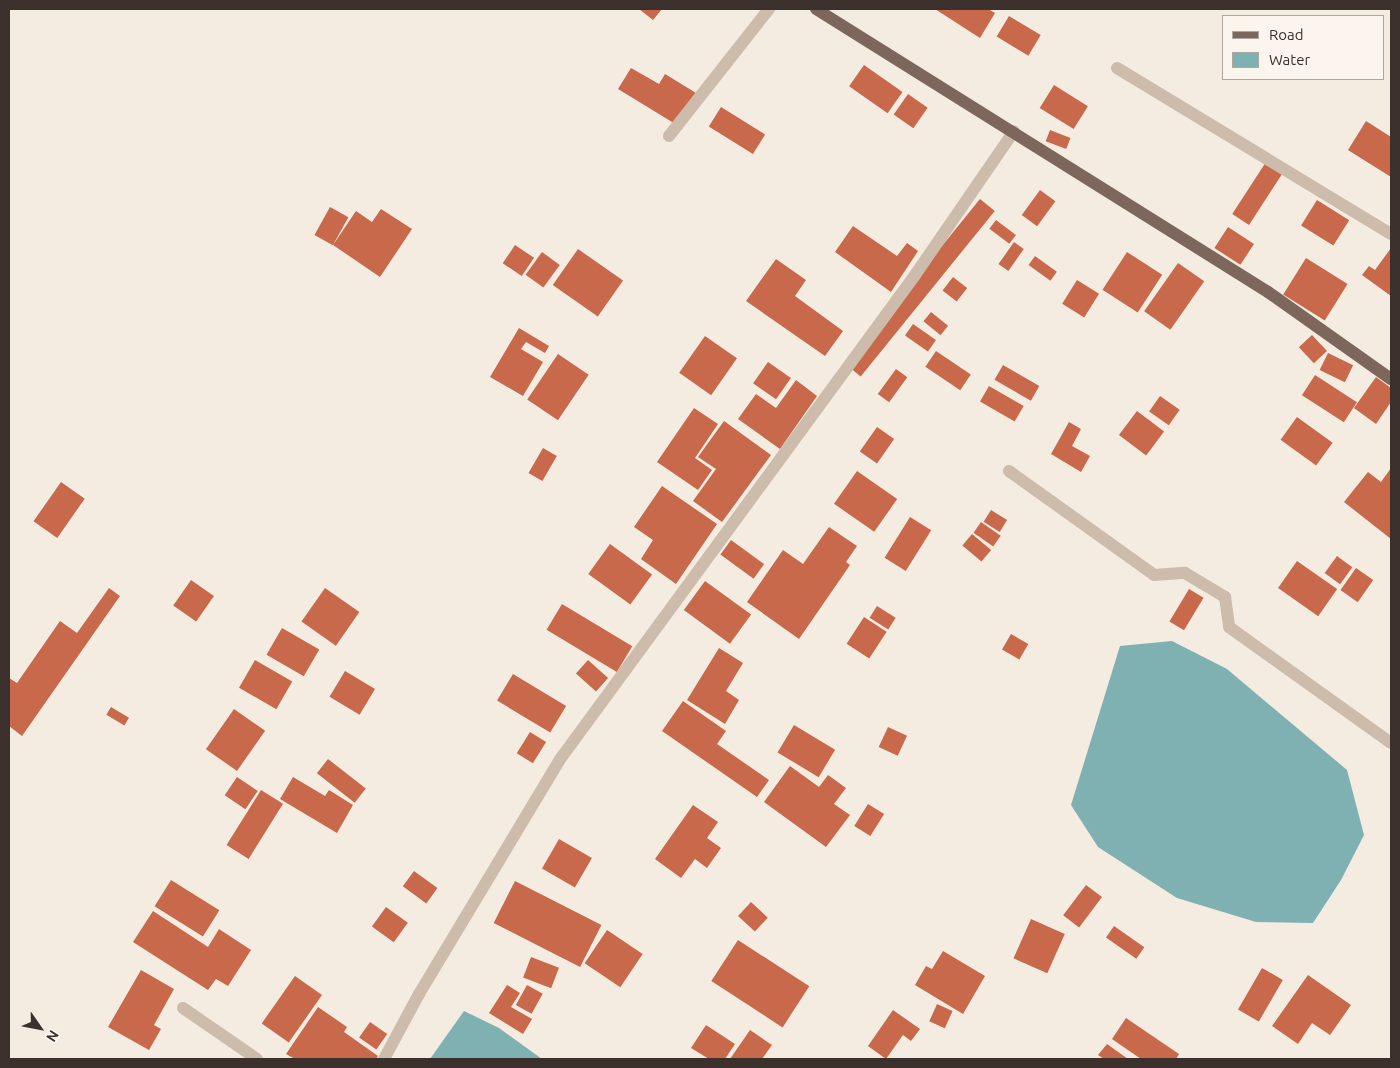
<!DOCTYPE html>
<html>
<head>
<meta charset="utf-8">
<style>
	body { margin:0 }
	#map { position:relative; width:1400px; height:1068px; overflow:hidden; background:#f4ebe1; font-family:Ubuntu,sans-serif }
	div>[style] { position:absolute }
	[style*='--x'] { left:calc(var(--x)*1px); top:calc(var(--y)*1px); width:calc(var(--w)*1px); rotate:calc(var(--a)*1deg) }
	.water>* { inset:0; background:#7fb0b2 }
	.building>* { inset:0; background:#c8694b; transform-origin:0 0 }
	.minor>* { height:12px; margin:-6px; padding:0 6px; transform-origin:6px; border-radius:6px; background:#cdbbac }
	.major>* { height:12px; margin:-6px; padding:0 6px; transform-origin:6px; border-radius:6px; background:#7d675c }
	span { translate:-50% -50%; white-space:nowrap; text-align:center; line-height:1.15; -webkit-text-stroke:4.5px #fbf5ee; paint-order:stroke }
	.frame { position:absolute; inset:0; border:10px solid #3b302b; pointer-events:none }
	.legend { position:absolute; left:1222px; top:15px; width:162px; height:65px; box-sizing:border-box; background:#fbf5ee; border:1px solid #aea6a0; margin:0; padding:6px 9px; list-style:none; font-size:15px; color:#3b302b }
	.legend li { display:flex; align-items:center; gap:10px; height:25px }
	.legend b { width:25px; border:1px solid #aea6a0 }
	.north { position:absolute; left:15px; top:1003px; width:50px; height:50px; -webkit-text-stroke:4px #fbf5ee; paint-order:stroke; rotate:123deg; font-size:14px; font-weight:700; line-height:20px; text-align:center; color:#3b302b }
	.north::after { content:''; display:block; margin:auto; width:18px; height:22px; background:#3b302b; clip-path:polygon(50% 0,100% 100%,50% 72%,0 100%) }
</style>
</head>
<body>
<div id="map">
	<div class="water">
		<div style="clip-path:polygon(1172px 641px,1227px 669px,1347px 770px,1364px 835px,1341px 880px,1313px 923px,1256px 922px,1177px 898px,1098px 847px,1071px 805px,1120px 646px)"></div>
		<div style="clip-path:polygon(464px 1011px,499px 1028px,542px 1059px,430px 1059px)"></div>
	</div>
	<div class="building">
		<div style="clip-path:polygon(639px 9px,662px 9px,653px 20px)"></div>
		<div style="clip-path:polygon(935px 9px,988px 9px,995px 13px,980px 38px)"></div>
		<div style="left:1009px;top:16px;width:37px;height:24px;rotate:31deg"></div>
		<div style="left:864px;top:65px;width:47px;height:26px;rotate:35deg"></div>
		<div style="clip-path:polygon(631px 68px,659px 84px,665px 74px,696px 93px,677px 125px,618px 89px)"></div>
		<div style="left:1054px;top:85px;width:40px;height:27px;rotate:32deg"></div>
		<div style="left:908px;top:94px;width:24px;height:25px;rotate:35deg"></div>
		<div style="left:721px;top:107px;width:52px;height:23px;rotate:32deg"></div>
		<div style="clip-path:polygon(1366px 121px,1391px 137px,1391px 177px,1348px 150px)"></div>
		<div style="left:1050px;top:130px;width:22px;height:12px;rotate:21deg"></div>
		<div style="left:1266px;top:162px;width:20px;height:62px;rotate:33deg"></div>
		<div style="left:1040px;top:190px;width:19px;height:31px;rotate:36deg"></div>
		<div style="left:980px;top:199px;width:19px;height:213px;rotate:39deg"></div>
		<div style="left:1317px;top:200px;width:38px;height:30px;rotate:32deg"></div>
		<div style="left:330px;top:207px;width:21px;height:32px;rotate:29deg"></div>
		<div style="clip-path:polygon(381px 209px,412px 229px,380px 277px,333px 245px,356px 211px,372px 222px)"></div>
		<div style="left:996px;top:220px;width:25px;height:11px;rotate:37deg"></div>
		<div style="clip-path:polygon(853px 226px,897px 256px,907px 243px,918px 251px,891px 292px,835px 252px)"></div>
		<div style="left:1228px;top:227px;width:31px;height:25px;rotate:33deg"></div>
		<div style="left:1014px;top:242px;width:12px;height:27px;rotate:35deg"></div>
		<div style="left:515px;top:245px;width:23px;height:22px;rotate:34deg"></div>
		<div style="clip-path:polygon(1391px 248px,1391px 296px,1362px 275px,1369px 266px,1375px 270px)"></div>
		<div style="left:578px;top:249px;width:55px;height:44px;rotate:35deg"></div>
		<div style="left:542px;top:252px;width:22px;height:28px;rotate:36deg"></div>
		<div style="left:1127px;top:252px;width:42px;height:45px;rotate:33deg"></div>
		<div style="left:1035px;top:256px;width:27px;height:11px;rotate:36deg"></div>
		<div style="left:1306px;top:258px;width:49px;height:43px;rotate:32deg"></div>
		<div style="clip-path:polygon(776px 259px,806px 280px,795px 296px,843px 331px,825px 356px,746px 301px)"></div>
		<div style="left:1178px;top:263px;width:32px;height:59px;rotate:35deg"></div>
		<div style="left:953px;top:277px;width:18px;height:17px;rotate:38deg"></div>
		<div style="left:1077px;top:280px;width:26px;height:28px;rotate:32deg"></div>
		<div style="left:931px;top:312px;width:22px;height:12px;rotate:39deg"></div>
		<div style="left:913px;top:324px;width:28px;height:14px;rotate:35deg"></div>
		<div style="clip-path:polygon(519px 328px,549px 346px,545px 353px,526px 342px,521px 349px,543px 362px,523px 396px,490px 377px)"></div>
		<div style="left:1312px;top:335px;width:22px;height:18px;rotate:47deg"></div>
		<div style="left:705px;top:336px;width:39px;height:45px;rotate:35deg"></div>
		<div style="left:936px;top:351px;width:42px;height:19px;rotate:34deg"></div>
		<div style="left:1328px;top:353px;width:28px;height:19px;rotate:26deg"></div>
		<div style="left:558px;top:354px;width:37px;height:55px;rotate:34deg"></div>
		<div style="left:768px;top:362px;width:28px;height:26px;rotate:35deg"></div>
		<div style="left:1003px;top:365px;width:42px;height:17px;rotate:30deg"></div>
		<div style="left:896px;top:369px;width:14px;height:31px;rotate:36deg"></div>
		<div style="left:1315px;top:375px;width:50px;height:24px;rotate:33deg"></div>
		<div style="clip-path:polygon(1376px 377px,1391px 388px,1391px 402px,1376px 424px,1354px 408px)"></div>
		<div style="clip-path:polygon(796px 380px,817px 396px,780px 449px,738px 419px,756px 394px,776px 408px)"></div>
		<div style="left:989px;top:386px;width:40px;height:18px;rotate:30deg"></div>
		<div style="left:1160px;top:396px;width:24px;height:19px;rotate:35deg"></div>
		<div style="clip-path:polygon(694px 408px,718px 424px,695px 458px,712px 470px,698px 490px,657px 462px)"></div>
		<div style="left:1137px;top:411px;width:34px;height:30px;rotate:37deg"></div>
		<div style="left:1297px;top:417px;width:44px;height:28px;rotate:36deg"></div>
		<div style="clip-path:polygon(724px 421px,771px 455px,722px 522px,693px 501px,716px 469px,698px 457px)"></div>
		<div style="clip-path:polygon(1069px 422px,1081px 429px,1072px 446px,1090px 456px,1081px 472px,1051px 454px)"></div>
		<div style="left:877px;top:427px;width:21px;height:30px;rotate:35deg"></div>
		<div style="left:543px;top:448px;width:16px;height:29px;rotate:30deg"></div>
		<div style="clip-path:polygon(1391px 468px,1391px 539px,1344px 502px,1368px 472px,1381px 482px)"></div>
		<div style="left:857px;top:471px;width:49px;height:40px;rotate:35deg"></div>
		<div style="left:61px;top:482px;width:29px;height:48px;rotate:35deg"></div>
		<div style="clip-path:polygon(662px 486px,717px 524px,676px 584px,641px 559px,653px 540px,634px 527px)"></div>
		<div style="left:991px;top:510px;width:19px;height:14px;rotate:32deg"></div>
		<div style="left:910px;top:517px;width:25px;height:48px;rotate:32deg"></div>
		<div style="left:981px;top:522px;width:24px;height:13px;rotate:35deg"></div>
		<div style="clip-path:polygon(829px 527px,857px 546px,846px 562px,850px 565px,799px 639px,747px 602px,783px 550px,803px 564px)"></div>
		<div style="left:972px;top:534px;width:25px;height:15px;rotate:40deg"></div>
		<div style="left:731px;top:540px;width:41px;height:18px;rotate:36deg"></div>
		<div style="left:610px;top:544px;width:52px;height:37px;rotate:36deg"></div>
		<div style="left:1337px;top:556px;width:19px;height:21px;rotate:36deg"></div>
		<div style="left:1297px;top:561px;width:49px;height:33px;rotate:35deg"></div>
		<div style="left:1356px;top:568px;width:21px;height:27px;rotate:35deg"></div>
		<div style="left:191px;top:580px;width:28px;height:31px;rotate:35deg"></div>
		<div style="left:705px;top:581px;width:57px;height:36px;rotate:36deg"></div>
		<div style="clip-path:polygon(109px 588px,120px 596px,22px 736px,9px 726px,9px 678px,17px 683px,60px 621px,77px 633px)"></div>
		<div style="left:325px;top:588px;width:42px;height:41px;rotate:35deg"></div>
		<div style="left:1189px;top:589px;width:17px;height:38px;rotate:31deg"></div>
		<div style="left:562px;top:604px;width:82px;height:30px;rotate:31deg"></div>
		<div style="left:877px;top:606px;width:22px;height:14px;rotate:32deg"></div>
		<div style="left:864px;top:617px;width:27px;height:32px;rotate:33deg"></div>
		<div style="left:282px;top:628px;width:43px;height:31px;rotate:30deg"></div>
		<div style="left:1011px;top:634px;width:20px;height:18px;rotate:30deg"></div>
		<div style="clip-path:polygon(719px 648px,743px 663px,726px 691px,739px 700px,725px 724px,687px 700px)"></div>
		<div style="left:255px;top:660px;width:43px;height:32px;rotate:30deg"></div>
		<div style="left:588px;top:660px;width:27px;height:18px;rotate:42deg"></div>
		<div style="left:345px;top:671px;width:35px;height:30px;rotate:31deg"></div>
		<div style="left:513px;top:674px;width:62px;height:31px;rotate:31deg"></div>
		<div style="clip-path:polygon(683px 701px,726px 731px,717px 744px,769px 780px,757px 797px,662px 731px)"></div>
		<div style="left:111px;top:707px;width:21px;height:9px;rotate:31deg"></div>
		<div style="left:234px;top:709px;width:38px;height:49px;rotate:35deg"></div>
		<div style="left:794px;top:725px;width:48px;height:32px;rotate:31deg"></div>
		<div style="left:888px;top:727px;width:21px;height:22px;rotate:25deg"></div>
		<div style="left:530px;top:732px;width:19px;height:25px;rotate:32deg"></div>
		<div style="left:328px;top:759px;width:48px;height:18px;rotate:38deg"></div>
		<div style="clip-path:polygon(790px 766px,819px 787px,828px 775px,846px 788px,834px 804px,850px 815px,826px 847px,764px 802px)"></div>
		<div style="left:237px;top:777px;width:25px;height:22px;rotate:34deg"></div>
		<div style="clip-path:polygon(293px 777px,325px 796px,329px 790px,353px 805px,337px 833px,280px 799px)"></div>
		<div style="left:261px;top:790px;width:26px;height:65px;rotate:32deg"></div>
		<div style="left:868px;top:804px;width:19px;height:26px;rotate:32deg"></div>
		<div style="clip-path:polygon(693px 805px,718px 822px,707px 838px,721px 848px,707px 868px,695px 859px,681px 878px,655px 859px)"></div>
		<div style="left:559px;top:839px;width:38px;height:34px;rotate:30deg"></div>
		<div style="left:414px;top:871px;width:29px;height:19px;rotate:36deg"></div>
		<div style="left:171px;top:880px;width:57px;height:31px;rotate:32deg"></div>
		<div style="left:515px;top:881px;width:97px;height:47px;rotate:27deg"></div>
		<div style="left:1086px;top:885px;width:20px;height:38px;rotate:37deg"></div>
		<div style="left:751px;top:902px;width:23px;height:19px;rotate:43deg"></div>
		<div style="left:386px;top:907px;width:27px;height:24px;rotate:36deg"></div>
		<div style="clip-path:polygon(153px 911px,208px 947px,219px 929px,251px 950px,228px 986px,216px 979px,208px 990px,133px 942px)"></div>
		<div style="left:1031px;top:919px;width:37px;height:43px;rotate:24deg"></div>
		<div style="left:1114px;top:926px;width:37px;height:14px;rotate:35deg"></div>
		<div style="left:607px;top:930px;width:43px;height:40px;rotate:34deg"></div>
		<div style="left:738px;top:940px;width:85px;height:49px;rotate:33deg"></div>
		<div style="clip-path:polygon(943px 951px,985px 976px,963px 1014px,915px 985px,926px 966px,932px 969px)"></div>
		<div style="left:531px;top:957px;width:30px;height:22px;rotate:21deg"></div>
		<div style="left:1262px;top:968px;width:24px;height:48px;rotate:30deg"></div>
		<div style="clip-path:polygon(141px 970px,174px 989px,154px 1025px,161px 1029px,149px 1050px,108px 1027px)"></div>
		<div style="clip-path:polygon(1308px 975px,1351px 1005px,1330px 1035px,1312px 1023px,1298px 1044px,1272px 1026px)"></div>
		<div style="left:295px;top:976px;width:33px;height:58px;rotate:35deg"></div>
		<div style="clip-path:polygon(507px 985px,520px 993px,511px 1007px,532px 1019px,523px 1034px,489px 1013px)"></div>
		<div style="left:527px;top:985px;width:18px;height:23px;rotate:29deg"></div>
		<div style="left:937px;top:1004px;width:17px;height:19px;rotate:24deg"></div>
		<div style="clip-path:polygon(318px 1007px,347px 1027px,344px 1032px,378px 1056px,376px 1059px,295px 1059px,286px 1054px)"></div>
		<div style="clip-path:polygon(893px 1010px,920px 1029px,911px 1041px,903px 1035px,886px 1059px,868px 1046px)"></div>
		<div style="clip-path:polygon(1126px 1018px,1179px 1054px,1176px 1059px,1141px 1059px,1112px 1039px)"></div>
		<div style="left:370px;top:1022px;width:21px;height:19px;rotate:35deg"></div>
		<div style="clip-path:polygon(706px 1025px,735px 1044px,725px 1059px,709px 1059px,691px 1048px)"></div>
		<div style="clip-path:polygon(750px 1030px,772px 1045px,762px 1059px,730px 1059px)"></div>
		<div style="clip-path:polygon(1107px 1044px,1128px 1059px,1104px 1059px,1098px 1055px)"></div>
	</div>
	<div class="minor">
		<div style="--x:1117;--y:68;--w:320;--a:31.2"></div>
		<div style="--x:669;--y:136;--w:162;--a:-51.8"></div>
		<div style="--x:1009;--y:471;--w:178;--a:35.6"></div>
		<div style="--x:1154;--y:575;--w:31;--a:-4"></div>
		<div style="--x:1185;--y:573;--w:47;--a:31"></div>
		<div style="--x:1225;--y:597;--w:30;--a:82"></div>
		<div style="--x:1229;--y:627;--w:199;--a:35.6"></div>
		<div style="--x:183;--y:1008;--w:90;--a:34.6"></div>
		<div style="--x:384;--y:1059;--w:74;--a:-61.7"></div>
		<div style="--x:419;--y:994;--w:275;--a:-59"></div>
		<div style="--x:561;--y:758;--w:595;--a:-53.75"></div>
		<div style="--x:913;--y:278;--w:178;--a:-55.5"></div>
	</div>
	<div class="major">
		<div style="--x:816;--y:9;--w:533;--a:32.05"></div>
		<div style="--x:1268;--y:292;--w:151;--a:35.3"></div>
	</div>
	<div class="frame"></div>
	<ul class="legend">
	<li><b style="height:6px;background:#7d675c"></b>Road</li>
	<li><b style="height:14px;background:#7fb0b2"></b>Water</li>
	</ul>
	<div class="north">N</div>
</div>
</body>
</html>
